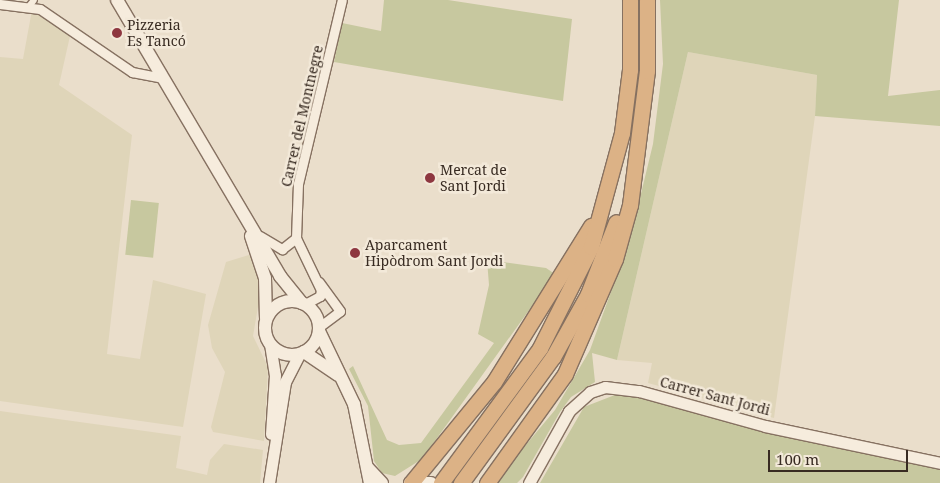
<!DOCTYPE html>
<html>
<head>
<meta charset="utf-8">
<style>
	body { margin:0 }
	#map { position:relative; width:940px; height:483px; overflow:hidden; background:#eadecb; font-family:"Noto Serif",serif }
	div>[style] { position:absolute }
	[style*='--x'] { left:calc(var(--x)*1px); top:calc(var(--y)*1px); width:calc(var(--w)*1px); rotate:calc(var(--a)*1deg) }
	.farmland>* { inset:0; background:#dfd5b9 }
	.green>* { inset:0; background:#c7c89f; transform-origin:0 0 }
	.roads { filter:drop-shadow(1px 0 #867161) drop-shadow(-1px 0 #867161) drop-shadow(0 1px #867161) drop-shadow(0 -1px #867161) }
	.pedestrian>* { height:6px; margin:-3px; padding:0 3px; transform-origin:3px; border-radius:3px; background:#f6ecdd }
	.minor>* { height:9px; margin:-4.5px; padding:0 4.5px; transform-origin:4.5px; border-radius:4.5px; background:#f6ecdd }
	.tertiary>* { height:11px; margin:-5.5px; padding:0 5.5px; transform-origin:5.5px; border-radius:5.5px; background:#f6ecdd }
	.secondary>* { height:12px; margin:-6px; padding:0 6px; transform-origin:6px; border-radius:6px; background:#f6ecdd }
	.secondary>.ring { margin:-6px; padding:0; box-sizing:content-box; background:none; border:12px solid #f6ecdd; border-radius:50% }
	.trunk>* { height:15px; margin:-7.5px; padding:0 7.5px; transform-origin:7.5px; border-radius:7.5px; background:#dcb286 }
	.dots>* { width:14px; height:14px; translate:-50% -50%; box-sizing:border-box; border:2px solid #f3e9d9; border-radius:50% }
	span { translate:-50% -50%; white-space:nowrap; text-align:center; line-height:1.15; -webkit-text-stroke:5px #f3e9d9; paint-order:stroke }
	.poi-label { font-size:14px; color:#382b22 }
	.left { translate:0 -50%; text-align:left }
	.street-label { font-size:14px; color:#382b22 }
	.scale { position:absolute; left:768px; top:450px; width:140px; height:22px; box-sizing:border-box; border:2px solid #382b22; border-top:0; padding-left:6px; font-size:15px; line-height:18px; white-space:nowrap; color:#382b22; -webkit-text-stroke:4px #f3e9d9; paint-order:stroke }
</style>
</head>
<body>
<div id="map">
	<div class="farmland">
		<div style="clip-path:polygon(32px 10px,70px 36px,59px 85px,132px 135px,107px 354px,140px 359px,153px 280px,206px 294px,183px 427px,0 401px,0 57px,23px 59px)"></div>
		<div style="clip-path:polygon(688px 52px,817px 75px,815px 116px,774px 418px,648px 383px,652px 363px,617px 360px)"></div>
		<div style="clip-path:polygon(252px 254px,261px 289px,253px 336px,268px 367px,264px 441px,213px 432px,211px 427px,225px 372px,212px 348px,208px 325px,226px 262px)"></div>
		<div style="clip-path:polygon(0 411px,181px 436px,176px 468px,207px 475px,210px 460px,224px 444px,263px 450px,260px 483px,0 483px)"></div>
	</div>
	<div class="green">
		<div style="clip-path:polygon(384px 0,448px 0,572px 19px,563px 101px,334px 62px,342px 23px,381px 31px)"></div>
		<div style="clip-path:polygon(660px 0,899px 0,888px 96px,940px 90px,940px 126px,815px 116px,817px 75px,688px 52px,617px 360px,592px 353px,595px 382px,571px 397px,560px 412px,523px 477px,517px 483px,494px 483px,555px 410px,590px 350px,630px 239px,653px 144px,663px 64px)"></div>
		<div style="left:131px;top:200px;width:28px;height:55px;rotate:6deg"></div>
		<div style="clip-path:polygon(487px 260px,546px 268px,555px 274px,422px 459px,395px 476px,382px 473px,374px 461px,368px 406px,349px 369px,353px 366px,387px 440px,399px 445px,421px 443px,494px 343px,478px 334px,489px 285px)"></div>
		<div style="clip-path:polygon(620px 393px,764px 431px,940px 468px,940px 483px,540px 483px,584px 407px)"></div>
	</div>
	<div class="roads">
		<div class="pedestrian">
			<div style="--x:30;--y:5;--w:6;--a:-51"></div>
		</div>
		<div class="minor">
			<div style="--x:0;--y:4;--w:40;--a:7.1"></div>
			<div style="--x:40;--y:9;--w:112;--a:34.4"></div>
			<div style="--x:132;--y:72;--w:32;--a:11"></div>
			<div style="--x:260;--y:236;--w:26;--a:31"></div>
			<div style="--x:282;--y:249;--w:18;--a:-38"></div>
			<div style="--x:305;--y:304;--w:17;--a:-28"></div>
			<div style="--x:320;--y:296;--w:6;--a:-81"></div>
			<div style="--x:321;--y:290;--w:58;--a:-115.7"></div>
			<div style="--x:296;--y:238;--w:54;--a:-87.9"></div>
			<div style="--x:298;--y:184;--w:189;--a:-76.6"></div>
			<div style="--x:319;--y:327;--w:26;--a:-37"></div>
			<div style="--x:340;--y:311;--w:36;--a:-126"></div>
		</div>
		<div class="tertiary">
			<div style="--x:270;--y:344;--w:31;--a:81"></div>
			<div style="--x:275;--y:375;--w:59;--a:93.9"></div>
			<div style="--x:269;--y:483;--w:102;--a:-81"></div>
			<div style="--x:285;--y:382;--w:31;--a:-63"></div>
			<div style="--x:529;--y:483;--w:82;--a:-60.9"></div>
			<div style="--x:569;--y:411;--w:28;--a:-42"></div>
			<div style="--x:590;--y:392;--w:16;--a:-18"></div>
			<div style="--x:605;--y:387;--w:34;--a:7"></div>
			<div style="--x:639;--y:391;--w:131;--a:15.5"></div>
			<div style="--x:765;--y:426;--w:179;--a:11.9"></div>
		</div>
		<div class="secondary">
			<div style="--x:117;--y:0;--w:321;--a:59.4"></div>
			<div style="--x:280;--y:276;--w:35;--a:51"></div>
			<div style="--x:251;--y:236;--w:44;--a:71.6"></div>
			<div style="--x:265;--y:278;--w:40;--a:88.6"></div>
			<div class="ring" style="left:265px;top:301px;width:42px;height:42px"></div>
			<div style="--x:319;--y:331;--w:81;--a:64.4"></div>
			<div style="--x:354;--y:404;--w:81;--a:78.6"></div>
			<div style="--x:304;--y:352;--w:41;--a:34.1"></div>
			<div style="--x:367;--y:467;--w:22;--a:47"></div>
			<div style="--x:410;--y:483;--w:21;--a:0"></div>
		</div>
		<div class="trunk">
			<div style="--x:411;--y:483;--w:131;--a:-50.6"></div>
			<div style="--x:494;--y:382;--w:184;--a:-58.1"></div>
			<div style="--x:441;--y:483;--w:167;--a:-53.7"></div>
			<div style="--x:540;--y:348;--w:113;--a:-63.2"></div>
			<div style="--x:591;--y:247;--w:118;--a:-74.8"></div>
			<div style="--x:622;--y:133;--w:64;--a:-82.8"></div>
			<div style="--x:630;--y:70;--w:70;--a:-90"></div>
			<div style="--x:461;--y:483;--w:156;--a:-53.9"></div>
			<div style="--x:553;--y:357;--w:72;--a:-60.9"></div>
			<div style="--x:588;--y:294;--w:77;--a:-68.7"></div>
			<div style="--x:487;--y:483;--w:134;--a:-54.4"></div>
			<div style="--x:565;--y:374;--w:125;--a:-66.5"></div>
			<div style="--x:615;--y:259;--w:56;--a:-74.5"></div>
			<div style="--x:630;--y:205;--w:135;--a:-82.8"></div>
			<div style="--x:647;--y:71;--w:71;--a:-90"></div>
		</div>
	</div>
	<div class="dots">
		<div style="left:117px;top:33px;background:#8e3740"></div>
		<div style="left:430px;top:178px;background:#8e3740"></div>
		<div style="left:355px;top:253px;background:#8e3740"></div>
	</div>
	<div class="poi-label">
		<span class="left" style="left:127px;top:33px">Pizzeria<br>Es Tancó</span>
		<span class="left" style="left:440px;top:178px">Mercat de<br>Sant Jordi</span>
		<span class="left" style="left:365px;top:253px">Aparcament<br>Hipòdrom Sant Jordi</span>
	</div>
	<div class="street-label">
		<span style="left:302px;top:116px;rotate:-77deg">Carrer del Montnegre</span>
		<span style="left:715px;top:396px;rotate:15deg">Carrer Sant Jordi</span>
	</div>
	<div class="scale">100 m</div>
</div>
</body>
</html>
